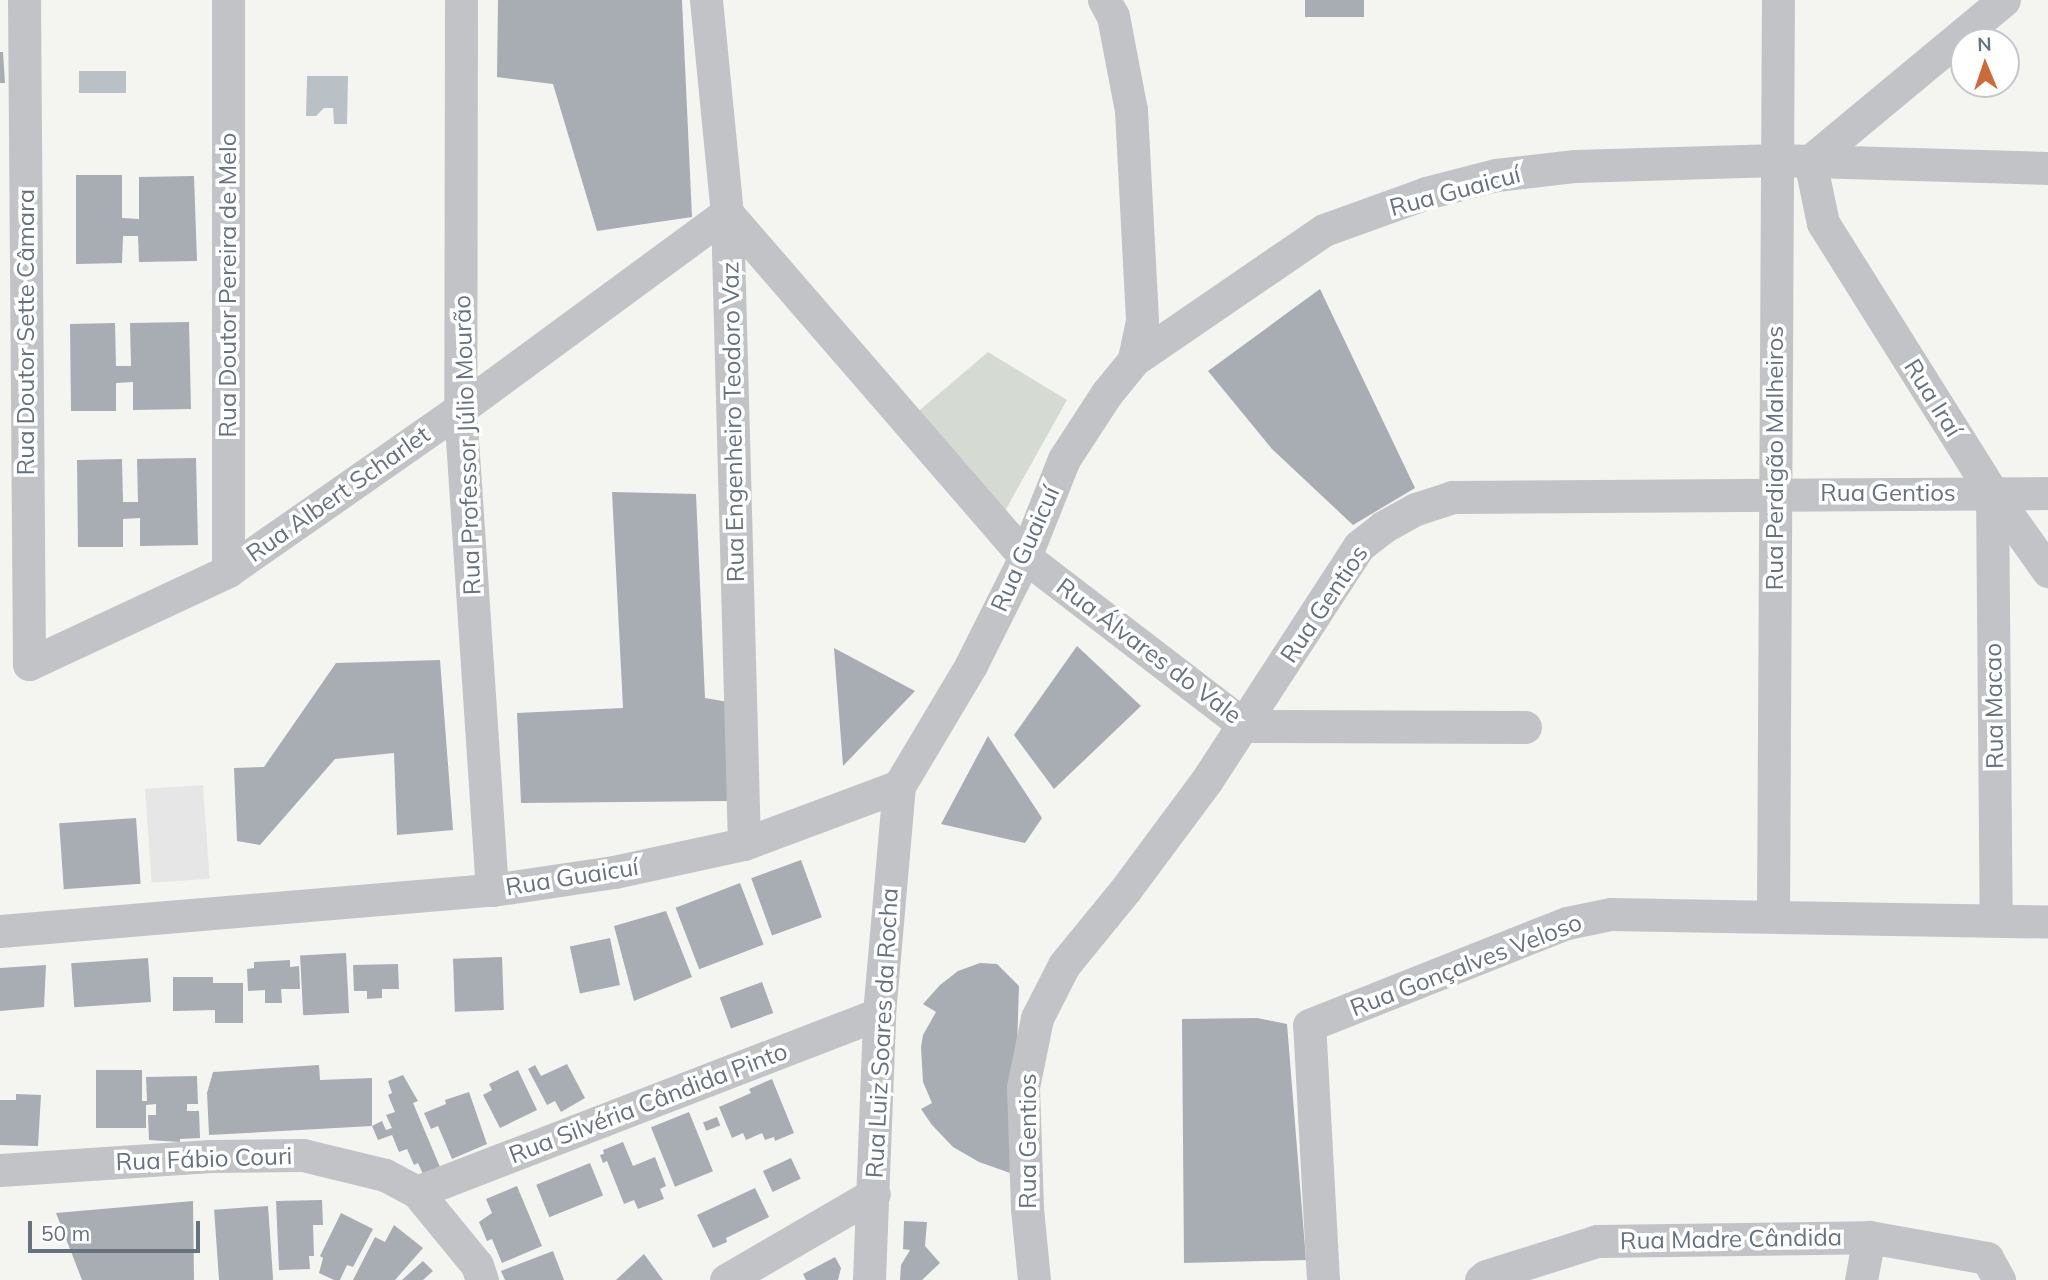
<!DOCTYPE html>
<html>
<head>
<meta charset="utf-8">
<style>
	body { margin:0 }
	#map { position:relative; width:2048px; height:1280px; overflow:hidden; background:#f4f5f1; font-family:Mulish,sans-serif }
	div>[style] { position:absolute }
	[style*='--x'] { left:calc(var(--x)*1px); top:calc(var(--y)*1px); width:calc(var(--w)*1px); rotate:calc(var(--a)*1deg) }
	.built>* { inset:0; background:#e5e6e5; transform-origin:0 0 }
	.green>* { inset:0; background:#d5dbd3 }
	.water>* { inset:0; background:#b9c1c6; transform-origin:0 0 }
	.building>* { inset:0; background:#a7adb3; transform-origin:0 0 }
	.minor>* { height:33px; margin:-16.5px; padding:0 16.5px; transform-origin:16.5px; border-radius:16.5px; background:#c1c3c6 }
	span { translate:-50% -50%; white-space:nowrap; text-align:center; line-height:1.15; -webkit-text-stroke:7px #fff; paint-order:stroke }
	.street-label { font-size:24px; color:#67727f }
	.north { position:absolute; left:1950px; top:28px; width:70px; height:70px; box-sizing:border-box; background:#fff; border:2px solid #c2c7cc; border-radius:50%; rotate:358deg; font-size:19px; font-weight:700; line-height:28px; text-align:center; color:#67727f }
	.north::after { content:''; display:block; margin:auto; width:24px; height:32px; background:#ce6a38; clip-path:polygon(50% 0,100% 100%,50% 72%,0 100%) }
	.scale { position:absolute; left:28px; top:1221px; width:172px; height:32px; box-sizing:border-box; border:4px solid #67727f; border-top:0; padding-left:9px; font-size:21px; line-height:24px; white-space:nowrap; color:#67727f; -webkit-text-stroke:5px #fff; paint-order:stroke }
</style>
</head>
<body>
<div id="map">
	<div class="built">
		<div style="left:203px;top:785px;width:94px;height:58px;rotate:86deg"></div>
	</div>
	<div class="green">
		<div style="clip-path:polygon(988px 352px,1067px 400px,1005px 511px,914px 415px)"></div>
	</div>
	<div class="water">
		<div style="left:126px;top:71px;width:22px;height:47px;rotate:90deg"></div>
		<div style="clip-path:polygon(307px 76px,348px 76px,347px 124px,334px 124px,333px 108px,324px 108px,316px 116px,306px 116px)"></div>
	</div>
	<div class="building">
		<div style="clip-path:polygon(498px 0,682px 0,692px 217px,597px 231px,553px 84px,497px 77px)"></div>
		<div style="left:1305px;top:0;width:59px;height:17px"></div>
		<div style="clip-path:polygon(0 52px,3px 52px,5px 83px,0 83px)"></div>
		<div style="clip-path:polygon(76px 175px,122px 175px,122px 218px,139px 219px,139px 177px,194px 176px,197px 261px,139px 262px,138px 236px,123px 236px,122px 263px,76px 264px)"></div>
		<div style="clip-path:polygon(1320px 289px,1415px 488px,1353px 525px,1272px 449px,1208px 371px)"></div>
		<div style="clip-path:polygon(189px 322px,191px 409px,133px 410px,133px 382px,116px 383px,116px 411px,71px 411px,70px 324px,115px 323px,116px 366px,131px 366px,130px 323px)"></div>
		<div style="clip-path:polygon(196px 458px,198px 545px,140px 546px,140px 518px,123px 519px,123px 547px,78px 547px,77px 460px,122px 459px,123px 502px,138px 502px,137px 459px)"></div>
		<div style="clip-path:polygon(612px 492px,696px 494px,705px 698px,728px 702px,728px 801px,521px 803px,517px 713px,623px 708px)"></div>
		<div style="clip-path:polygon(1077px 646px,1141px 706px,1054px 789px,1014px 735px)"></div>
		<div style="clip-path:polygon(834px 648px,915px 691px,843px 766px)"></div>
		<div style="clip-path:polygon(440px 660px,453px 830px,397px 835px,394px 753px,335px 759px,260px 845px,237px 841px,234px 768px,264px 767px,336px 663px)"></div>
		<div style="clip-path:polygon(988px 736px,1042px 818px,1025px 843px,941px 824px)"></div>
		<div style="left:136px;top:818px;width:66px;height:77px;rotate:86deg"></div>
		<div style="left:801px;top:860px;width:61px;height:53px;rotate:70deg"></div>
		<div style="left:740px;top:883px;width:66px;height:69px;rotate:69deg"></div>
		<div style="clip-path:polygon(666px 911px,692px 977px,634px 1001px,614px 926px)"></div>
		<div style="left:610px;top:938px;width:48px;height:41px;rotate:78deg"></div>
		<div style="left:346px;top:953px;width:60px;height:46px;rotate:87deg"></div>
		<div style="left:502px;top:957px;width:53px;height:49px;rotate:88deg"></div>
		<div style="left:148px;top:958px;width:44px;height:77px;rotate:86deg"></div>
		<div style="clip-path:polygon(290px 960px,290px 967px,299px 966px,300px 989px,281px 989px,282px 1003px,265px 1003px,265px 990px,248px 991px,247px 969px,254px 968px,254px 962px)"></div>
		<div style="clip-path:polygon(980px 963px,997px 964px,1019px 986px,1013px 1174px,979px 1162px,953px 1147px,932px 1125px,921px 1109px,932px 1103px,923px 1082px,921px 1047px,923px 1035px,936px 1012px,923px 1004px,940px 985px,958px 971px)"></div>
		<div style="clip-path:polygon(398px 964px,399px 989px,382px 989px,382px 998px,367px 999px,367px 991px,354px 991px,353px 965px)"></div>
		<div style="clip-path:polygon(46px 965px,44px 1007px,0 1011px,0 968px)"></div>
		<div style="clip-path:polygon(173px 977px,213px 977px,213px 983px,243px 983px,243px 1023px,215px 1023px,215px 1010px,173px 1011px)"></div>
		<div style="left:762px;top:982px;width:33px;height:45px;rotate:70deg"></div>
		<div style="clip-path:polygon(1257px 1018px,1287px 1024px,1306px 1260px,1184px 1263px,1182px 1019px)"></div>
		<div style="clip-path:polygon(567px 1064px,585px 1098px,561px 1112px,555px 1101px,547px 1105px,528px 1069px,535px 1065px,541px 1076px)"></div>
		<div style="clip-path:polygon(319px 1065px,320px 1080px,372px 1078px,372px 1126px,209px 1135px,207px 1093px,213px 1072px)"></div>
		<div style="clip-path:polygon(96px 1070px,142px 1070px,142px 1101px,147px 1101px,146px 1077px,197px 1076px,198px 1104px,187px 1104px,187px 1111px,199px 1111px,200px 1138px,180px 1139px,180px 1142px,149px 1140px,148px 1115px,156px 1115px,156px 1104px,146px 1105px,146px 1128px,96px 1128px)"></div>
		<div style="clip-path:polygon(518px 1070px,537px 1110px,500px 1128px,483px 1095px,492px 1090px,489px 1084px)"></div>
		<div style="clip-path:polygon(403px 1075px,418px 1101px,413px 1103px,440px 1167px,423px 1174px,418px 1163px,414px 1165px,407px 1149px,399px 1152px,392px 1135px,378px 1140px,372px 1126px,382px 1121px,386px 1130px,392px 1128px,386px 1115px,395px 1112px,388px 1095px,392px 1093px,388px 1081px)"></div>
		<div style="clip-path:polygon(772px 1079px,794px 1133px,775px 1141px,774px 1137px,765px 1140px,762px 1133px,746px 1140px,743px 1133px,732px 1138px,719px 1107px,751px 1093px,749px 1089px)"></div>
		<div style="clip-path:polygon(469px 1092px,487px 1144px,452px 1159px,438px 1126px,431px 1129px,424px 1113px,446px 1104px,445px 1100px)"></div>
		<div style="clip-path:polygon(16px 1094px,41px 1095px,38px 1146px,0 1145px,0 1100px,16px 1100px)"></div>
		<div style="left:689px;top:1112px;width:64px;height:41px;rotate:68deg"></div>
		<div style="left:717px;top:1117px;width:9px;height:15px;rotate:69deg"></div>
		<div style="clip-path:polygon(623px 1142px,633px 1166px,655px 1157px,666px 1186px,660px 1189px,664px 1199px,638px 1209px,634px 1200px,624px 1204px,607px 1161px,603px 1163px,600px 1155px,604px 1154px,603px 1150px)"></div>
		<div style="left:791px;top:1158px;width:23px;height:31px;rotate:65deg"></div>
		<div style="left:590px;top:1163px;width:35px;height:58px;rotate:68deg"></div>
		<div style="clip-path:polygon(517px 1186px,542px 1246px,502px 1263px,492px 1239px,487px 1241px,479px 1222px,492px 1213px,486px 1199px)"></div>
		<div style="clip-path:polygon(755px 1188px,769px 1217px,726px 1238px,727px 1242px,713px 1248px,697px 1215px)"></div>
		<div style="clip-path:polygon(322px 1200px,323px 1225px,313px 1225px,314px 1256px,309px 1256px,310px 1269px,279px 1270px,276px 1201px)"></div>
		<div style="clip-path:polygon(193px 1201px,194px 1280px,82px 1280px,56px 1213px)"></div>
		<div style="left:268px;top:1206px;width:74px;height:54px;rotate:86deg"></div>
		<div style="clip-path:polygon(341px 1213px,373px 1229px,353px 1267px,347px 1265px,340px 1280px,334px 1280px,319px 1273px,323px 1258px,320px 1256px)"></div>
		<div style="clip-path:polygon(904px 1221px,927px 1222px,925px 1246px,940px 1263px,922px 1280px,900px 1280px,901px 1265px,910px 1250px,903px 1249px)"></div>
		<div style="clip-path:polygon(394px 1225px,423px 1248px,395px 1280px,353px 1280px,375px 1237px,385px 1242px)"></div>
		<div style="clip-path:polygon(553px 1251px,564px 1280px,505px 1280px,501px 1271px)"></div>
		<div style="clip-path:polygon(644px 1254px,663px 1280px,616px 1280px)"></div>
		<div style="clip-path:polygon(835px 1257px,841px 1268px,838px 1280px,806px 1280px,803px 1274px)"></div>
		<div style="clip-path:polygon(423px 1261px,433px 1271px,423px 1280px,402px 1280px)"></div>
	</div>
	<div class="minor">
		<div style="--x:24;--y:0;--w:664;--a:89.57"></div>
		<div style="--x:29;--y:664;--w:220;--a:-25"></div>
		<div style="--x:228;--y:571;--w:283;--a:-34.9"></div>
		<div style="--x:460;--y:409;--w:331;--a:-36.3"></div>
		<div style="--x:228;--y:0;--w:571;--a:90"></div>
		<div style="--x:461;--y:0;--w:409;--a:90.1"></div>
		<div style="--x:460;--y:409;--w:482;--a:86.2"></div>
		<div style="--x:706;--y:0;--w:214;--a:84.4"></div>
		<div style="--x:727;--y:213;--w:631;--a:88.46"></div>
		<div style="--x:1104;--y:0;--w:18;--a:61"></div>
		<div style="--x:1113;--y:16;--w:96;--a:79.2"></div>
		<div style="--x:1131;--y:110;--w:211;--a:87"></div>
		<div style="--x:1142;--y:321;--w:40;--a:102"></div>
		<div style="--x:1810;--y:161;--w:63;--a:78.2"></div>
		<div style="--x:1823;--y:223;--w:318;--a:57.9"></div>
		<div style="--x:1992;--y:492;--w:97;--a:54.7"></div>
		<div style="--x:1810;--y:161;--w:252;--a:-39.7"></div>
		<div style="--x:727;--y:213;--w:455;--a:49.1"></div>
		<div style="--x:1025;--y:557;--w:277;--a:37.5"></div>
		<div style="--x:1245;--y:726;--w:280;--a:0.2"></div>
		<div style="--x:1992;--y:492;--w:428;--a:89.5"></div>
		<div style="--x:1773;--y:916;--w:916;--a:-89.69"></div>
		<div style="--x:0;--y:931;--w:494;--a:-4.8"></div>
		<div style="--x:492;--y:890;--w:123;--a:-8.4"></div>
		<div style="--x:614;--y:872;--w:133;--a:-12.2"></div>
		<div style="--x:744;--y:844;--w:165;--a:-20.5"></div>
		<div style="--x:899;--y:786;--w:141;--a:-59.2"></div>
		<div style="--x:971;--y:665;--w:121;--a:-63.4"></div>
		<div style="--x:1025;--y:557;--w:105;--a:-68.3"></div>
		<div style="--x:1064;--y:459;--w:79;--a:-56.9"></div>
		<div style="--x:1107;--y:393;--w:43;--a:-50.7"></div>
		<div style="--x:1134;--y:360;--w:230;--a:-34.4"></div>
		<div style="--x:1324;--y:230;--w:109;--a:-19.9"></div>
		<div style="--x:1426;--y:193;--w:72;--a:-14.4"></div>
		<div style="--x:1496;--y:175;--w:80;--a:-6.5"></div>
		<div style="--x:1575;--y:166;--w:202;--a:-1.7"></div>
		<div style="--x:1777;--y:160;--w:271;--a:1.7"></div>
		<div style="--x:0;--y:1170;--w:211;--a:-3.8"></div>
		<div style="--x:211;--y:1156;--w:92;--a:-0.6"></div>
		<div style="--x:303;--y:1155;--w:84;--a:13.7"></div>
		<div style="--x:385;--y:1175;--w:36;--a:28"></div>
		<div style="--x:417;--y:1192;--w:94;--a:50.6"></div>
		<div style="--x:477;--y:1265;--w:16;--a:72"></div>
		<div style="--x:417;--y:1192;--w:495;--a:-21.1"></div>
		<div style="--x:726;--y:1280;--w:171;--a:-30.2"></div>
		<div style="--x:869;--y:1280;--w:266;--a:-87.8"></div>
		<div style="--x:879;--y:1014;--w:229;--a:-85"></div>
		<div style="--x:1034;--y:1280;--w:72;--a:-95.6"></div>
		<div style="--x:1027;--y:1208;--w:121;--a:-91.9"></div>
		<div style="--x:1023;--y:1087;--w:70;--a:-78.5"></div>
		<div style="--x:1037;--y:1018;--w:59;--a:-63"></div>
		<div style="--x:1064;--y:965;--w:98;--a:-50.8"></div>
		<div style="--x:1126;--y:889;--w:136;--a:-53.4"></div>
		<div style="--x:1207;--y:780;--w:279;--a:-57"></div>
		<div style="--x:1359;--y:546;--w:31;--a:-38"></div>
		<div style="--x:1383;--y:527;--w:38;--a:-29"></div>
		<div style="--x:1416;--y:509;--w:38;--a:-18"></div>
		<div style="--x:1452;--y:497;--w:596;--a:-0.38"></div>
		<div style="--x:1323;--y:1280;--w:255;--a:-93.1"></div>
		<div style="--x:1309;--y:1025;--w:277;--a:-21.6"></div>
		<div style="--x:1567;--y:923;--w:45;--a:-11.6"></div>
		<div style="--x:1611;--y:914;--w:437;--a:1"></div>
		<div style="--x:1481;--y:1280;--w:6;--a:-39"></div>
		<div style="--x:1486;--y:1276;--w:116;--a:-17.5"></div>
		<div style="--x:1597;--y:1241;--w:272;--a:-0.8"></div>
		<div style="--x:1869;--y:1237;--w:120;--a:10.1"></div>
		<div style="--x:1987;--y:1258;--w:25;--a:61"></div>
		<div style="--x:1861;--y:1280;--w:44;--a:-79.5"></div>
	</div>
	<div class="street-label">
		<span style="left:1455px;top:191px;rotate:-15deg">Rua Guaicuí</span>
		<span style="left:228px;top:285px;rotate:-90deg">Rua Doutor Pereira de Melo</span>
		<span style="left:26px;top:332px;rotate:-90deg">Rua Doutor Sette Câmara</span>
		<span style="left:1933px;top:398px;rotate:58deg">Rua Iraí</span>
		<span style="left:733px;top:422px;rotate:-91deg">Rua Engenheiro Teodoro Vaz</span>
		<span style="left:467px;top:445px;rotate:-92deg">Rua Professor Júlio Mourão</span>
		<span style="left:1775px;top:458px;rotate:-90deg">Rua Perdigão Malheiros</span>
		<span style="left:1888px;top:493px">Rua Gentios</span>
		<span style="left:338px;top:494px;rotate:-35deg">Rua Albert Scharlet</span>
		<span style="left:1025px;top:549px;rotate:-66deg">Rua Guaicuí</span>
		<span style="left:1324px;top:604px;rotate:-56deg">Rua Gentios</span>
		<span style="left:1149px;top:651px;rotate:37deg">Rua Álvares do Vale</span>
		<span style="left:1994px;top:706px;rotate:-91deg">Rua Macao</span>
		<span style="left:572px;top:877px;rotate:-9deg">Rua Guaicuí</span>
		<span style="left:1466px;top:965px;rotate:-21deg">Rua Gonçalves Veloso</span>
		<span style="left:882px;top:1033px;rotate:-87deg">Rua Luiz Soares da Rocha</span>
		<span style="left:648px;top:1103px;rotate:-21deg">Rua Silvéria Cândida Pinto</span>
		<span style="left:1028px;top:1141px;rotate:-90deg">Rua Gentios</span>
		<span style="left:204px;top:1159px;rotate:-2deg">Rua Fábio Couri</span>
		<span style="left:1731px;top:1239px;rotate:-1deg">Rua Madre Cândida</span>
	</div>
	<div class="north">N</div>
	<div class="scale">50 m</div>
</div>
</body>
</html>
